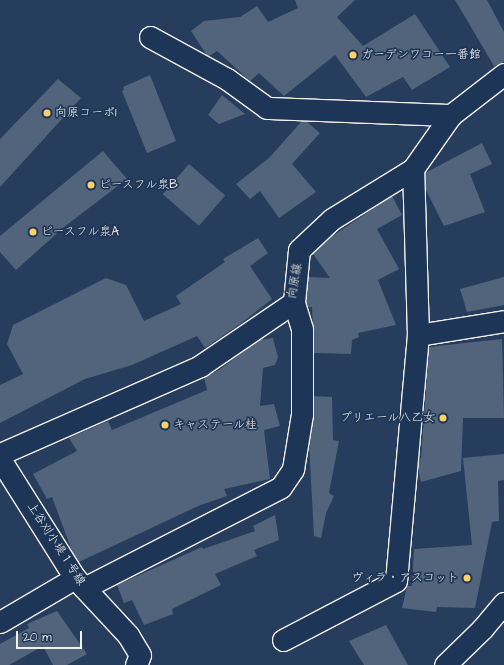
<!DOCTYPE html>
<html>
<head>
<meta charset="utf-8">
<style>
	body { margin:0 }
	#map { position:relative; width:504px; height:665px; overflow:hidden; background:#263d5d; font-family:"Architects Daughter","Klee One",sans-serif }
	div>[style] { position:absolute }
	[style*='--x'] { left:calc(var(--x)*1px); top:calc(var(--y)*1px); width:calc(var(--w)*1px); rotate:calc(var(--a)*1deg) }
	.building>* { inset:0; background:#52647b; transform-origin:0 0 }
	.roads { filter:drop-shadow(1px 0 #f4f1e8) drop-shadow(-1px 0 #f4f1e8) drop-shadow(0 1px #f4f1e8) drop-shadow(0 -1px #f4f1e8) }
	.minor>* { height:21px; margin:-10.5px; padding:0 10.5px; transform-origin:10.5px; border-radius:10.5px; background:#1d3557 }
	.dots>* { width:11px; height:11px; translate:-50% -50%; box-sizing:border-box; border:2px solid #1d3557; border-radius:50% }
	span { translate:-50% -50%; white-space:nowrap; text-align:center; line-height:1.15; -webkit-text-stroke:3.5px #1d3557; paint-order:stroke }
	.poi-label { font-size:12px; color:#f4f1e8 }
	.left { translate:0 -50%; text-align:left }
	.right { translate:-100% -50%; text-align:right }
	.street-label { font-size:12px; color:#f4f1e8 }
	.scale { position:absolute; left:16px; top:631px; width:66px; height:18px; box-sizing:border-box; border:2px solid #f4f1e8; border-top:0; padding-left:5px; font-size:12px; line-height:14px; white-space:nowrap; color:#f4f1e8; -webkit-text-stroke:3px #1d3557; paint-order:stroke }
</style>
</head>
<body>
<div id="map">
	<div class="building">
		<div style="clip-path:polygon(295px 0,355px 0,337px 17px,363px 46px,415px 14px,450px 67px,412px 90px,403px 77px,366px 97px,335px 55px,284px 96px,259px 73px,250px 81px,217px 51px,209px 56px,206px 54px,191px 31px,204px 21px,240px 17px,257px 6px,268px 22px,298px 8px)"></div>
		<div style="clip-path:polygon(455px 0,487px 0,504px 32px,504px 62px,494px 66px)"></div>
		<div style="clip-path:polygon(150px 75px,176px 141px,147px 153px,122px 91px,124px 90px,123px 87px)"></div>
		<div style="clip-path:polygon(58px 79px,81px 98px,0 187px,0 139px)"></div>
		<div style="clip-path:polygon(222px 95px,245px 114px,219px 124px,208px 115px)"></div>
		<div style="clip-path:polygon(302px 121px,307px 122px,320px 133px,292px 164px,316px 192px,279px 218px,260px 191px,250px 199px,236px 184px,269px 158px)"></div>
		<div style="clip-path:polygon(482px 143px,492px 164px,470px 174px,485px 212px,444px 226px,426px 190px,425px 173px)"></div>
		<div style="clip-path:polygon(103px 151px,127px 179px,64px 227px,16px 270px,0 252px,0 236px)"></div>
		<div style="left:189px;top:164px;width:48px;height:40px;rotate:41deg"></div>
		<div style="clip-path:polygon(392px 196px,402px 215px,377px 229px,399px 269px,378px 280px,396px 325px,358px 333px,359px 337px,352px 340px,351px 354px,314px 353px,312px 307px,308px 307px,306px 301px,308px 277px,330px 278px,313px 254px,331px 237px)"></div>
		<div style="clip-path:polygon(258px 238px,268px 253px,250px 266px,272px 299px,240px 324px,205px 348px,197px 336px,132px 365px,85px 379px,0 423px,0 385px,23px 374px,7px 344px,13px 325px,106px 278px,126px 285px,144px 321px,181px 304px,176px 296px,225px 262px,223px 259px)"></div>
		<div style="clip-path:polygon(504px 277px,504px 305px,467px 312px,460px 289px)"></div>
		<div style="clip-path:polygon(273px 338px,278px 357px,275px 365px,263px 368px,260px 406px,274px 404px,280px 426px,264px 430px,270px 479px,224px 489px,227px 496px,198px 506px,79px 562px,72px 551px,52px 497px,47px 499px,33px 474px,77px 451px,69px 438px,108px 421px,112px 430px,207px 390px,204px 377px,219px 370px,259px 340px)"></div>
		<div style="clip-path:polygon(502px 339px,504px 418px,463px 418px,461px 471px,421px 482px,418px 469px,419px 458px,421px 458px,429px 347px)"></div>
		<div style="clip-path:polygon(314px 396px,332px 397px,333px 440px,339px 441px,329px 493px,334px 496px,326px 513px,321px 538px,314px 536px,309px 443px)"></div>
		<div style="clip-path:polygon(504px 454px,504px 480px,498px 481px,499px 521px,492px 522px,475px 608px,437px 607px,436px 612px,402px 608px,407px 586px,412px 586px,414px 549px,472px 545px,463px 458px)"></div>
		<div style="clip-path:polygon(275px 515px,279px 540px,254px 550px,257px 556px,215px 574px,221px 585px,172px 609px,173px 614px,144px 625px,132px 600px,124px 603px,117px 585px,202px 547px,203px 549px,255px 531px,253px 526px)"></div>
		<div style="clip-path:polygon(57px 611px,87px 654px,67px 665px,53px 665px,43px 646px,9px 665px,0 665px,0 644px,29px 628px,27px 624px)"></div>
		<div style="clip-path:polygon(386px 625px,408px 665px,364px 665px,349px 641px)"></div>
	</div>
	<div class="roads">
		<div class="minor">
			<div style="--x:150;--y:37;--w:88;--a:28.6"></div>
			<div style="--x:227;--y:79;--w:49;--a:35.9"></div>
			<div style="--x:267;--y:108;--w:184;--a:2.2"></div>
			<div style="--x:418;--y:335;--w:87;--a:-9.2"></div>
			<div style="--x:0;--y:454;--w:219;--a:-23.7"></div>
			<div style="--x:200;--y:366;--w:114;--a:-34.2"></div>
			<div style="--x:294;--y:302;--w:52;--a:-84.5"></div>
			<div style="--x:299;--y:250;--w:45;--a:-43.2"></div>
			<div style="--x:332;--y:219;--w:95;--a:-31.7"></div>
			<div style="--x:413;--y:169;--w:66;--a:-54.9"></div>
			<div style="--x:451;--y:115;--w:67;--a:-37.7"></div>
			<div style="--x:0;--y:459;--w:141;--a:57.8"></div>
			<div style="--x:75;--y:578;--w:78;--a:47.1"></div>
			<div style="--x:128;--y:635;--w:23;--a:59"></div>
			<div style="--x:140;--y:655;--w:11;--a:112"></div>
			<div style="--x:84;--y:588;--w:221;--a:-27.1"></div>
			<div style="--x:281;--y:487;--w:22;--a:-56"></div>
			<div style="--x:293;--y:469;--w:56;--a:-80.7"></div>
			<div style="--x:302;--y:414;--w:85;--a:-90"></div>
			<div style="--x:302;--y:329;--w:28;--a:-107"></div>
			<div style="--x:0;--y:622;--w:87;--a:-30.4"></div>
			<div style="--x:283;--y:640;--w:127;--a:-27.6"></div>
			<div style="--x:396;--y:581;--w:247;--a:-84.9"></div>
			<div style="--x:418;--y:335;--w:166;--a:-91.7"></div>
			<div style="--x:445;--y:665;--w:52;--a:-44.2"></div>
			<div style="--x:482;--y:629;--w:34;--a:-50"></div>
		</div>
	</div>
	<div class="dots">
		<div style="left:353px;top:55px;background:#ffd166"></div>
		<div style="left:47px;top:113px;background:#ffd166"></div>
		<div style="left:91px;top:185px;background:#ffd166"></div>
		<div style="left:33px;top:232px;background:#ffd166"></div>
		<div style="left:443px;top:418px;background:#ffd166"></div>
		<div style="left:165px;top:425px;background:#ffd166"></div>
		<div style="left:467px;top:578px;background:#ffd166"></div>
	</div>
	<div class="poi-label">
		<span class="left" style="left:361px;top:55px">ガーデンワコー一番館</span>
		<span class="left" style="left:55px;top:113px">向原コーポ1</span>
		<span class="left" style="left:99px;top:185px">ピースフル泉B</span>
		<span class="left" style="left:41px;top:232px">ピースフル泉A</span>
		<span class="right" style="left:435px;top:418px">プリエール八乙女</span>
		<span class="left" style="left:173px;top:425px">キャステール桂</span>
		<span class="right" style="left:459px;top:578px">ヴィラ・アスコット</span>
	</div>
	<div class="street-label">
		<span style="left:295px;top:281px;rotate:-80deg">向原線</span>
		<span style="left:56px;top:544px;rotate:57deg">上谷刈小堤１号線</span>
	</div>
	<div class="scale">20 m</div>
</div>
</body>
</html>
